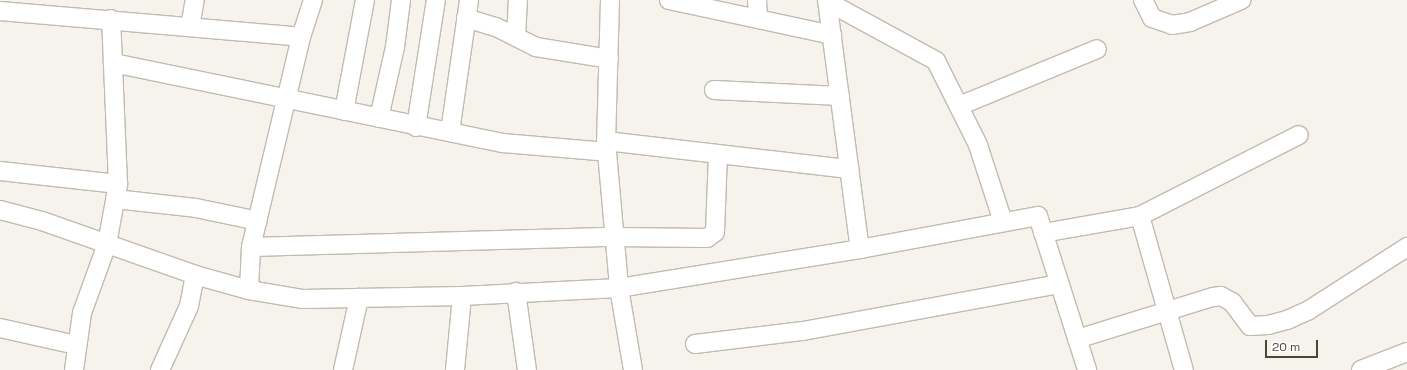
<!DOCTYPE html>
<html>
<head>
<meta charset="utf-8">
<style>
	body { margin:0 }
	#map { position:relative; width:1407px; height:370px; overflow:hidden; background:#f6f3ec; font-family:"Space Grotesk",sans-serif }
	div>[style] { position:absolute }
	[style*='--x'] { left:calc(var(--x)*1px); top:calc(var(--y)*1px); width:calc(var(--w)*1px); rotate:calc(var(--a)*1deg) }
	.roads { filter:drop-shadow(1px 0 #c2bbae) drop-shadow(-1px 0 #c2bbae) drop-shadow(0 1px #c2bbae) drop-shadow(0 -1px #c2bbae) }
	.street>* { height:18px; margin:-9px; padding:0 9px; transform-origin:9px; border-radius:9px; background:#fff }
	span { translate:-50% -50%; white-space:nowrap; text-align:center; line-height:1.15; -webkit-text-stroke:3.5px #fff; paint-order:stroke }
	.scale { position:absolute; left:1265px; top:340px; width:53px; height:18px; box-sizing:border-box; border:2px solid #4b4439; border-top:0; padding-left:5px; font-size:12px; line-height:14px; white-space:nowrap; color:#4b4439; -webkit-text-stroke:3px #fff; paint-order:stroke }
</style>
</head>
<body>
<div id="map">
	<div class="roads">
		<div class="street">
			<div style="--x:610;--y:0;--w:141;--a:91.6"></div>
			<div style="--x:606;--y:141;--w:148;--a:84.9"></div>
			<div style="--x:619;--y:288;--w:83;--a:80.3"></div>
			<div style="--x:669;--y:0;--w:167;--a:12.1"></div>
			<div style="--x:757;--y:0;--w:18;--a:87"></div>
			<div style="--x:827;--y:0;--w:251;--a:82.5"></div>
			<div style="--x:1143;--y:0;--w:20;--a:63"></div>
			<div style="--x:1152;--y:18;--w:21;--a:19"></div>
			<div style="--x:1172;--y:25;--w:18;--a:-9"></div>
			<div style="--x:1190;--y:22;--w:56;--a:-23.3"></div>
			<div style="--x:828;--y:2;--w:123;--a:28.6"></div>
			<div style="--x:936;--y:61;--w:94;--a:63.4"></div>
			<div style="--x:978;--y:145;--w:81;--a:72"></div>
			<div style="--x:0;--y:11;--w:302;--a:4.9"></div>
			<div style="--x:466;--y:18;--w:31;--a:17"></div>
			<div style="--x:496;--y:27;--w:45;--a:26.6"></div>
			<div style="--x:536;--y:47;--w:74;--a:9.3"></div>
			<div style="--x:190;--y:27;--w:27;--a:-80"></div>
			<div style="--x:516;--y:37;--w:37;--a:-87"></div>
			<div style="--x:113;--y:63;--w:398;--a:11.6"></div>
			<div style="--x:503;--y:143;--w:104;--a:4.9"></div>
			<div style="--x:714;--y:90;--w:126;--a:2.7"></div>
			<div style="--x:959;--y:106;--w:149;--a:-22.4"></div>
			<div style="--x:344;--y:111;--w:113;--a:-79.3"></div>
			<div style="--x:379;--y:118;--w:73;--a:-77.3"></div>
			<div style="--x:395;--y:47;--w:47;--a:-82.7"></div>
			<div style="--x:416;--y:127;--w:129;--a:-81.1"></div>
			<div style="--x:450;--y:132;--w:133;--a:-81.8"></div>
			<div style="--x:606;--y:141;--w:245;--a:6.6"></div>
			<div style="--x:0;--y:171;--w:119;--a:6.3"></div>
			<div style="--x:115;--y:199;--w:81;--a:6.3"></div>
			<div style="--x:196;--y:208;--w:63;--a:11.8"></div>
			<div style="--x:0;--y:210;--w:43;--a:14.7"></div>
			<div style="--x:42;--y:221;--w:162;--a:19.4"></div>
			<div style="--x:195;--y:275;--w:56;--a:15.5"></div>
			<div style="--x:249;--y:290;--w:55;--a:9.5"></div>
			<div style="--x:303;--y:299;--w:159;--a:-1.1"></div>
			<div style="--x:462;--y:296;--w:157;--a:-2.9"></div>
			<div style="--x:619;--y:288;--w:244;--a:-9.2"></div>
			<div style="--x:860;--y:249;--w:181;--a:-10.5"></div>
			<div style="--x:1038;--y:216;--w:162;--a:72.3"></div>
			<div style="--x:1140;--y:216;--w:160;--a:74.1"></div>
			<div style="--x:1043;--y:233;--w:98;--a:-9.9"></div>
			<div style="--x:1140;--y:216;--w:178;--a:-27"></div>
			<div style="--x:251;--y:247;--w:363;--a:-1.6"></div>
			<div style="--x:614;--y:237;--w:93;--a:0.6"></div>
			<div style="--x:707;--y:238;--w:10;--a:-37"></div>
			<div style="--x:715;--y:232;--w:78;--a:-87.8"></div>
			<div style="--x:249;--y:290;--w:43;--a:-87.3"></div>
			<div style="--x:251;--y:247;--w:216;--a:-76.6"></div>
			<div style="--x:301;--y:37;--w:39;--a:-72"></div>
			<div style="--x:516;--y:292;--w:79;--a:82"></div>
			<div style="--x:0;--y:328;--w:78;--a:12.6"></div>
			<div style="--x:1077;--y:339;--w:142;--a:-17.2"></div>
			<div style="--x:1213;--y:297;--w:8;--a:-7"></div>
			<div style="--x:1221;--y:296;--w:13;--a:29"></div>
			<div style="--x:1232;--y:302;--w:30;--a:53"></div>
			<div style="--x:1250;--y:326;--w:18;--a:-3"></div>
			<div style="--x:1268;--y:325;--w:20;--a:-15"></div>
			<div style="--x:1287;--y:320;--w:24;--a:-24"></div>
			<div style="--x:1309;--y:310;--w:117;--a:-32.7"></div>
			<div style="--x:695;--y:344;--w:109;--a:-6.9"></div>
			<div style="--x:803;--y:331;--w:261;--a:-10.4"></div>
			<div style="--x:74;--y:370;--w:58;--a:-82"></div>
			<div style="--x:82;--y:313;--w:73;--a:-70.1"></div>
			<div style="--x:107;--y:244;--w:61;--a:-79.6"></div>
			<div style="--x:118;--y:184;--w:165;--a:-92.4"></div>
			<div style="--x:160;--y:370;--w:70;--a:-65.6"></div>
			<div style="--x:189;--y:306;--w:32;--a:-79"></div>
			<div style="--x:343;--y:370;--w:74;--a:-77.5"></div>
			<div style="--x:455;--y:370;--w:74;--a:-84.6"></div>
			<div style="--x:1361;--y:370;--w:49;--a:-21.4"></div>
		</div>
	</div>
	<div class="scale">20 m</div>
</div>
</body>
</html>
